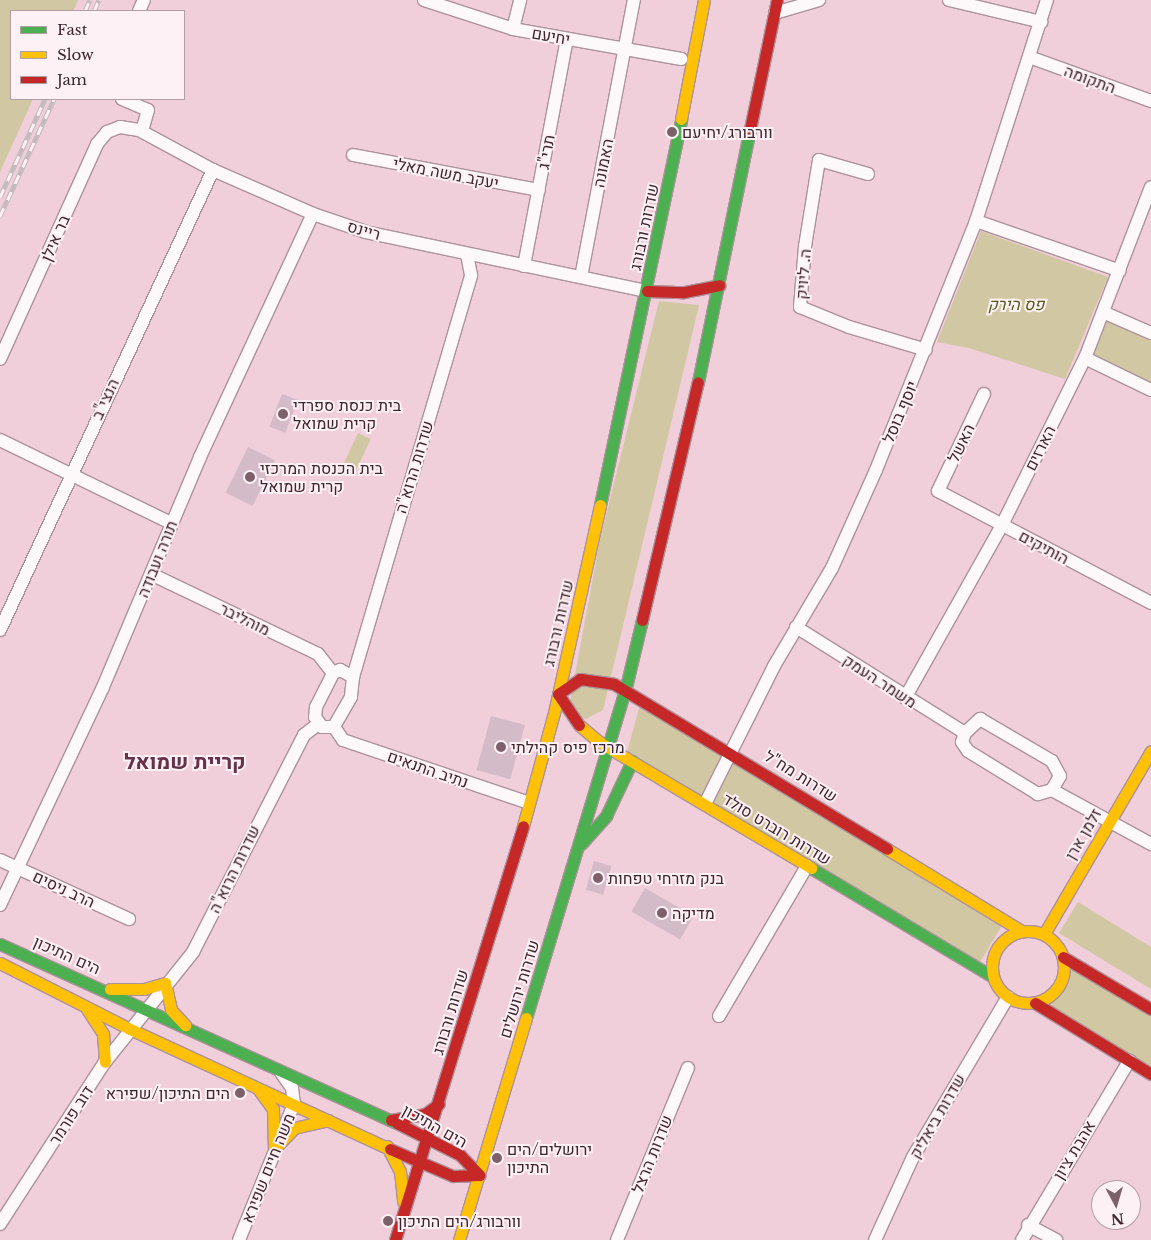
<!DOCTYPE html>
<html>
<head>
<meta charset="utf-8">
<style>
	body { margin:0 }
	#map { position:relative; width:1151px; height:1240px; overflow:hidden; background:#f0ceda; font-family:"Libre Baskerville",Heebo,serif }
	div>[style] { position:absolute }
	[style*='--x'] { left:calc(var(--x)*1px); top:calc(var(--y)*1px); width:calc(var(--w)*1px); rotate:calc(var(--a)*1deg) }
	.green>* { inset:0; background:#d1c7a2; transform-origin:0 0 }
	.building>* { inset:0; background:#d4bbc8; transform-origin:0 0 }
	.roads { filter:drop-shadow(1px 0 #ac929c) drop-shadow(-1px 0 #ac929c) drop-shadow(0 1px #ac929c) drop-shadow(0 -1px #ac929c) }
	.street>* { height:12px; margin:-6px; padding:0 6px; transform-origin:6px; border-radius:6px; background:#fdf8f9 }
	.fast>* { height:11px; margin:-5.5px; padding:0 5.5px; transform-origin:5.5px; border-radius:5.5px; background:#4caf50 }
	.slow>* { height:11px; margin:-5.5px; padding:0 5.5px; transform-origin:5.5px; border-radius:5.5px; background:#ffc107 }
	.slow>.ring { margin:-5.5px; padding:0; box-sizing:content-box; background:none; border:11px solid #ffc107; border-radius:50% }
	.jam>* { height:11px; margin:-5.5px; padding:0 5.5px; transform-origin:5.5px; border-radius:5.5px; background:#c62828 }
	.rail>* { height:5px; margin-top:-2.5px; transform-origin:0; background:repeating-linear-gradient(90deg,#fef1f5 0 9px,#c3babd 0 18px); box-sizing:border-box; border-block:1px solid #c3babd }
	.dots>* { width:14px; height:14px; translate:-50% -50%; box-sizing:border-box; border:2px solid #fef1f5; border-radius:50% }
	span { translate:-50% -50%; white-space:nowrap; text-align:center; line-height:1.15; -webkit-text-stroke:4px #fef1f5; paint-order:stroke }
	.street-label { font-size:16px; color:#3e252e }
	.poi-label { font-size:16px; color:#3e252e }
	.left { translate:0 -50%; text-align:left }
	.right { translate:-100% -50%; text-align:right }
	.park-label { font-size:16px; color:#525a18; font-style:italic }
	.district-label { font-size:21px; color:#653247; font-weight:700 }
	.legend { position:absolute; left:10px; top:10px; width:175px; height:90px; box-sizing:border-box; background:#fef1f5; border:1px solid #b19fa5; margin:0; padding:6px 9px; list-style:none; font-size:15px; color:#3e252e }
	.legend li { display:flex; align-items:center; gap:10px; height:25px }
	.legend b { width:25px; border:1px solid #b19fa5 }
	.north { position:absolute; left:1091px; top:1180px; width:50px; height:50px; box-sizing:border-box; background:#fef1f5; border:1px solid #b19fa5; border-radius:50%; rotate:174deg; font-size:14px; font-weight:700; line-height:20px; text-align:center; color:#3e252e }
	.north::after { content:''; display:block; margin:auto; width:18px; height:22px; background:#7c606a; clip-path:polygon(50% 0,100% 100%,50% 72%,0 100%) }
</style>
</head>
<body>
<div id="map">
	<div class="green">
		<div style="clip-path:polygon(0 0,78px 0,73px 11px,11px 11px,11px 99px,33px 99px,0 172px)"></div>
		<div style="clip-path:polygon(981px 231px,1108px 277px,1065px 379px,969px 348px,937px 342px)"></div>
		<div style="clip-path:polygon(659px 301px,699px 305px,603px 710px,586px 719px,577px 716px,569px 707px,600px 540px)"></div>
		<div style="clip-path:polygon(1108px 319px,1151px 338px,1151px 384px,1092px 355px)"></div>
		<div style="left:358px;top:433px;width:14px;height:41px;rotate:25deg"></div>
		<div style="clip-path:polygon(640px 704px,725px 753px,703px 797px,627px 753px)"></div>
		<div style="left:731px;top:757px;width:319px;height:48px;rotate:31deg"></div>
		<div style="clip-path:polygon(1078px 902px,1151px 947px,1151px 989px,1059px 933px)"></div>
		<div style="clip-path:polygon(1075px 965px,1151px 1011px,1151px 1074px,1050px 1008px)"></div>
	</div>
	<div class="building">
		<div style="left:282px;top:394px;width:17px;height:35px;rotate:21deg"></div>
		<div style="left:248px;top:447px;width:30px;height:51px;rotate:26deg"></div>
		<div style="left:491px;top:716px;width:35px;height:56px;rotate:15deg"></div>
		<div style="left:594px;top:861px;width:18px;height:30px;rotate:16deg"></div>
		<div style="left:645px;top:888px;width:56px;height:27px;rotate:30deg"></div>
	</div>
	<div class="roads">
		<div class="street">
			<div style="--x:424;--y:0;--w:94;--a:18"></div>
			<div style="--x:513;--y:29;--w:171;--a:10.1"></div>
			<div style="--x:949;--y:0;--w:95;--a:13.4"></div>
			<div style="--x:139;--y:11;--w:12;--a:-66"></div>
			<div style="--x:775;--y:13;--w:46;--a:-16.5"></div>
			<div style="--x:513;--y:29;--w:30;--a:-76"></div>
			<div style="--x:1029;--y:57;--w:130;--a:19.8"></div>
			<div style="--x:122;--y:99;--w:28;--a:23"></div>
			<div style="--x:148;--y:110;--w:22;--a:106"></div>
			<div style="--x:353;--y:155;--w:189;--a:10.7"></div>
			<div style="--x:868;--y:174;--w:51;--a:-164.1"></div>
			<div style="--x:819;--y:160;--w:87;--a:99.2"></div>
			<div style="--x:805;--y:246;--w:61;--a:94.7"></div>
			<div style="--x:800;--y:307;--w:53;--a:22.2"></div>
			<div style="--x:849;--y:327;--w:80;--a:16.6"></div>
			<div style="--x:976;--y:221;--w:152;--a:19.1"></div>
			<div style="--x:524;--y:266;--w:231;--a:-79.3"></div>
			<div style="--x:581;--y:277;--w:282;--a:-79.2"></div>
			<div style="--x:1105;--y:313;--w:50;--a:23.5"></div>
			<div style="--x:1085;--y:358;--w:73;--a:25.9"></div>
			<div style="--x:0;--y:359;--w:236;--a:-65.7"></div>
			<div style="--x:97;--y:144;--w:16;--a:-50"></div>
			<div style="--x:107;--y:132;--w:14;--a:-21"></div>
			<div style="--x:120;--y:127;--w:19;--a:9"></div>
			<div style="--x:139;--y:130;--w:84;--a:28.4"></div>
			<div style="--x:213;--y:170;--w:109;--a:23.7"></div>
			<div style="--x:313;--y:214;--w:56;--a:18.8"></div>
			<div style="--x:366;--y:232;--w:287;--a:11.9"></div>
			<div style="--x:984;--y:394;--w:107;--a:115.4"></div>
			<div style="--x:938;--y:491;--w:241;--a:27.7"></div>
			<div style="--x:0;--y:440;--w:190;--a:25.9"></div>
			<div style="--x:151;--y:574;--w:185;--a:25.6"></div>
			<div style="--x:318;--y:654;--w:24;--a:52"></div>
			<div style="--x:796;--y:627;--w:199;--a:32.1"></div>
			<div style="--x:0;--y:630;--w:507;--a:-65.15"></div>
			<div style="--x:340;--y:670;--w:15;--a:28"></div>
			<div style="--x:353;--y:677;--w:20;--a:96"></div>
			<div style="--x:351;--y:697;--w:34;--a:120"></div>
			<div style="--x:334;--y:727;--w:12;--a:180"></div>
			<div style="--x:322;--y:727;--w:12;--a:-125"></div>
			<div style="--x:315;--y:717;--w:10;--a:-84"></div>
			<div style="--x:316;--y:707;--w:38;--a:-63"></div>
			<div style="--x:333;--y:673;--w:8;--a:-23"></div>
			<div style="--x:353;--y:677;--w:419;--a:-73.6"></div>
			<div style="--x:471;--y:275;--w:20;--a:-101"></div>
			<div style="--x:905;--y:698;--w:198;--a:-60.7"></div>
			<div style="--x:1002;--y:525;--w:186;--a:-63.6"></div>
			<div style="--x:1085;--y:358;--w:183;--a:-68.9"></div>
			<div style="--x:980;--y:719;--w:83;--a:30.3"></div>
			<div style="--x:1052;--y:761;--w:17;--a:62"></div>
			<div style="--x:1060;--y:776;--w:16;--a:120"></div>
			<div style="--x:1052;--y:790;--w:15;--a:164"></div>
			<div style="--x:1038;--y:794;--w:82;--a:-148.4"></div>
			<div style="--x:968;--y:751;--w:11;--a:-124"></div>
			<div style="--x:962;--y:742;--w:9;--a:-72"></div>
			<div style="--x:965;--y:733;--w:21;--a:-43"></div>
			<div style="--x:334;--y:727;--w:16;--a:55"></div>
			<div style="--x:343;--y:740;--w:196;--a:18.7"></div>
			<div style="--x:1052;--y:790;--w:113;--a:28.6"></div>
			<div style="--x:705;--y:804;--w:154;--a:-63.4"></div>
			<div style="--x:774;--y:666;--w:114;--a:-59.4"></div>
			<div style="--x:832;--y:568;--w:107;--a:-65.8"></div>
			<div style="--x:876;--y:470;--w:268;--a:-68.1"></div>
			<div style="--x:976;--y:221;--w:232;--a:-72.2"></div>
			<div style="--x:0;--y:860;--w:142;--a:24.6"></div>
			<div style="--x:0;--y:905;--w:241;--a:-64.7"></div>
			<div style="--x:103;--y:687;--w:250;--a:-67.1"></div>
			<div style="--x:200;--y:457;--w:268;--a:-65.1"></div>
			<div style="--x:719;--y:1016;--w:174;--a:-59.6"></div>
			<div style="--x:0;--y:1224;--w:193;--a:-57.1"></div>
			<div style="--x:105;--y:1062;--w:141;--a:-51.3"></div>
			<div style="--x:193;--y:952;--w:244;--a:-62.9"></div>
			<div style="--x:304;--y:735;--w:18;--a:-38"></div>
			<div style="--x:1028;--y:1225;--w:32;--a:28"></div>
			<div style="--x:239;--y:1240;--w:147;--a:-68"></div>
			<div style="--x:294;--y:1104;--w:16;--a:-97"></div>
			<div style="--x:292;--y:1088;--w:19;--a:-125"></div>
			<div style="--x:617;--y:1240;--w:186;--a:-67.6"></div>
			<div style="--x:875;--y:1240;--w:91;--a:-65.4"></div>
			<div style="--x:913;--y:1157;--w:186;--a:-59.3"></div>
			<div style="--x:1022;--y:1240;--w:209;--a:-59.1"></div>
		</div>
		<div class="fast">
			<div style="--x:698;--y:382;--w:258;--a:-78.4"></div>
			<div style="--x:600;--y:505;--w:394;--a:-78.1"></div>
			<div style="--x:581;--y:844;--w:38;--a:-48"></div>
			<div style="--x:606;--y:816;--w:61;--a:-64.7"></div>
			<div style="--x:811;--y:868;--w:212;--a:30.9"></div>
			<div style="--x:0;--y:944;--w:435;--a:24.3"></div>
			<div style="--x:526;--y:1018;--w:342;--a:-73.2"></div>
			<div style="--x:625;--y:691;--w:73;--a:-76.5"></div>
		</div>
		<div class="slow">
			<div style="--x:681;--y:119;--w:121;--a:-79.1"></div>
			<div style="--x:579;--y:725;--w:26;--a:40"></div>
			<div style="--x:599;--y:742;--w:247;--a:30.7"></div>
			<div style="--x:523;--y:826;--w:117;--a:-74.7"></div>
			<div style="--x:554;--y:713;--w:213;--a:-77.5"></div>
			<div style="--x:887;--y:849;--w:158;--a:31.3"></div>
			<div class="ring" style="left:992px;top:931px;width:61px;height:61px"></div>
			<div style="--x:1044;--y:934;--w:212;--a:-59.7"></div>
			<div style="--x:0;--y:963;--w:146;--a:26.9"></div>
			<div style="--x:130;--y:1029;--w:286;--a:24.8"></div>
			<div style="--x:110;--y:989;--w:34;--a:0"></div>
			<div style="--x:144;--y:989;--w:22;--a:-16"></div>
			<div style="--x:165;--y:983;--w:28;--a:77"></div>
			<div style="--x:171;--y:1010;--w:21;--a:47"></div>
			<div style="--x:87;--y:1009;--w:30;--a:57"></div>
			<div style="--x:103;--y:1034;--w:28;--a:86"></div>
			<div style="--x:259;--y:1090;--w:24;--a:54"></div>
			<div style="--x:273;--y:1109;--w:40;--a:88.6"></div>
			<div style="--x:387;--y:1146;--w:28;--a:63"></div>
			<div style="--x:400;--y:1171;--w:31;--a:84"></div>
			<div style="--x:274;--y:1149;--w:29;--a:-46"></div>
			<div style="--x:294;--y:1128;--w:35;--a:-13"></div>
			<div style="--x:459;--y:1240;--w:232;--a:-73.2"></div>
		</div>
		<div class="jam">
			<div style="--x:750;--y:129;--w:132;--a:-78.2"></div>
			<div style="--x:647;--y:291;--w:37;--a:2"></div>
			<div style="--x:684;--y:292;--w:36;--a:-11"></div>
			<div style="--x:642;--y:620;--w:244;--a:-76.8"></div>
			<div style="--x:579;--y:725;--w:37;--a:-124"></div>
			<div style="--x:558;--y:694;--w:27;--a:-34"></div>
			<div style="--x:580;--y:679;--w:34;--a:8"></div>
			<div style="--x:614;--y:684;--w:319;--a:31.1"></div>
			<div style="--x:1063;--y:957;--w:102;--a:30.6"></div>
			<div style="--x:1035;--y:1003;--w:136;--a:31.5"></div>
			<div style="--x:391;--y:1120;--w:35;--a:-10"></div>
			<div style="--x:425;--y:1114;--w:17;--a:-36"></div>
			<div style="--x:397;--y:1123;--w:71;--a:26.9"></div>
			<div style="--x:460;--y:1155;--w:28;--a:46"></div>
			<div style="--x:390;--y:1149;--w:69;--a:23.2"></div>
			<div style="--x:453;--y:1176;--w:26;--a:-2"></div>
			<div style="--x:395;--y:1240;--w:433;--a:-72.8"></div>
		</div>
	</div>
	<div class="rail">
		<div style="--x:85;--y:11;--w:12;--a:-66"></div>
		<div style="--x:94;--y:11;--w:12;--a:-66"></div>
		<div style="--x:0;--y:197;--w:108;--a:-65.3"></div>
		<div style="--x:0;--y:216;--w:129;--a:-65.2"></div>
	</div>
	<div class="dots">
		<div style="left:672px;top:132px;background:#7c606a"></div>
		<div style="left:283px;top:414px;background:#7c606a"></div>
		<div style="left:250px;top:477px;background:#7c606a"></div>
		<div style="left:501px;top:747px;background:#7c606a"></div>
		<div style="left:598px;top:878px;background:#7c606a"></div>
		<div style="left:662px;top:913px;background:#7c606a"></div>
		<div style="left:240px;top:1093px;background:#7c606a"></div>
		<div style="left:497px;top:1158px;background:#7c606a"></div>
		<div style="left:388px;top:1221px;background:#7c606a"></div>
	</div>
	<div class="street-label">
		<span style="left:551px;top:36px;rotate:10deg">יחיעם</span>
		<span style="left:1090px;top:79px;rotate:20deg">התקומה</span>
		<span style="left:546px;top:152px;rotate:-79deg">תרי"ג</span>
		<span style="left:603px;top:163px;rotate:-79deg">האמונה</span>
		<span style="left:446px;top:173px;rotate:11deg">יעקב משה מאלי</span>
		<span style="left:644px;top:227px;rotate:-78deg">שדרות ורבורג</span>
		<span style="left:364px;top:230px;rotate:16deg">ריינס</span>
		<span style="left:55px;top:238px;rotate:-66deg">בר אילן</span>
		<span style="left:803px;top:274px;rotate:-85deg">ה. ליויק</span>
		<span style="left:105px;top:399px;rotate:-65deg">הנצי"ב</span>
		<span style="left:900px;top:412px;rotate:-67deg">יוסף בוסל</span>
		<span style="left:961px;top:443px;rotate:-64deg">האשל</span>
		<span style="left:1040px;top:448px;rotate:-63deg">הארזים</span>
		<span style="left:414px;top:467px;rotate:-73deg">שדרות הרוא"ה</span>
		<span style="left:1044px;top:547px;rotate:28deg">הותיקים</span>
		<span style="left:157px;top:559px;rotate:-68deg">תורה ועבודה</span>
		<span style="left:245px;top:619px;rotate:26deg">מוהליבר</span>
		<span style="left:558px;top:623px;rotate:-77deg">שדרות ורבורג</span>
		<span style="left:880px;top:681px;rotate:33deg">משמר העמק</span>
		<span style="left:428px;top:769px;rotate:19deg">נתיב התנאים</span>
		<span style="left:801px;top:776px;rotate:32deg">שדרות מח"ל</span>
		<span style="left:777px;top:829px;rotate:31deg">שדרות רוברט סולד</span>
		<span style="left:1083px;top:834px;rotate:-60deg">זלמן ארן</span>
		<span style="left:234px;top:869px;rotate:-64deg">שדרות הרוא"ה</span>
		<span style="left:64px;top:889px;rotate:25deg">הרב ניסים</span>
		<span style="left:67px;top:955px;rotate:24deg">הים התיכון</span>
		<span style="left:519px;top:989px;rotate:-73deg">שדרות ירושלים</span>
		<span style="left:450px;top:1012px;rotate:-73deg">שדרות ורבורג</span>
		<span style="left:71px;top:1115px;rotate:-57deg">דוב פורמר</span>
		<span style="left:937px;top:1116px;rotate:-60deg">שדרות ביאליק</span>
		<span style="left:435px;top:1126px;rotate:29deg">הים התיכון</span>
		<span style="left:1074px;top:1150px;rotate:-59deg">אהבת ציון</span>
		<span style="left:652px;top:1154px;rotate:-68deg">שדרות הרצל</span>
		<span style="left:268px;top:1168px;rotate:-68deg">משה חיים שפירא</span>
	</div>
	<div class="poi-label">
		<span class="left" style="left:682px;top:132px">וורבורג/יחיעם</span>
		<span class="left" style="left:293px;top:414px">בית כנסת ספרדי<br>קרית שמואל</span>
		<span class="left" style="left:260px;top:477px">בית הכנסת המרכזי<br>קרית שמואל</span>
		<span class="left" style="left:511px;top:747px">מרכז פיס קהילתי</span>
		<span class="left" style="left:608px;top:878px">בנק מזרחי טפחות</span>
		<span class="left" style="left:672px;top:913px">מדיקה</span>
		<span class="right" style="left:230px;top:1093px">הים התיכון/שפירא</span>
		<span class="left" style="left:507px;top:1158px">ירושלים/הים<br>התיכון</span>
		<span class="left" style="left:398px;top:1221px">וורבורג/הים התיכון</span>
	</div>
	<div class="park-label">
		<span style="left:1016px;top:304px">פס הירק</span>
	</div>
	<div class="district-label">
		<span style="left:185px;top:762px">קריית שמואל</span>
	</div>
	<ul class="legend">
	<li><b style="height:6px;background:#4caf50"></b>Fast</li>
	<li><b style="height:6px;background:#ffc107"></b>Slow</li>
	<li><b style="height:6px;background:#c62828"></b>Jam</li>
	</ul>
	<div class="north">N</div>
</div>
</body>
</html>
